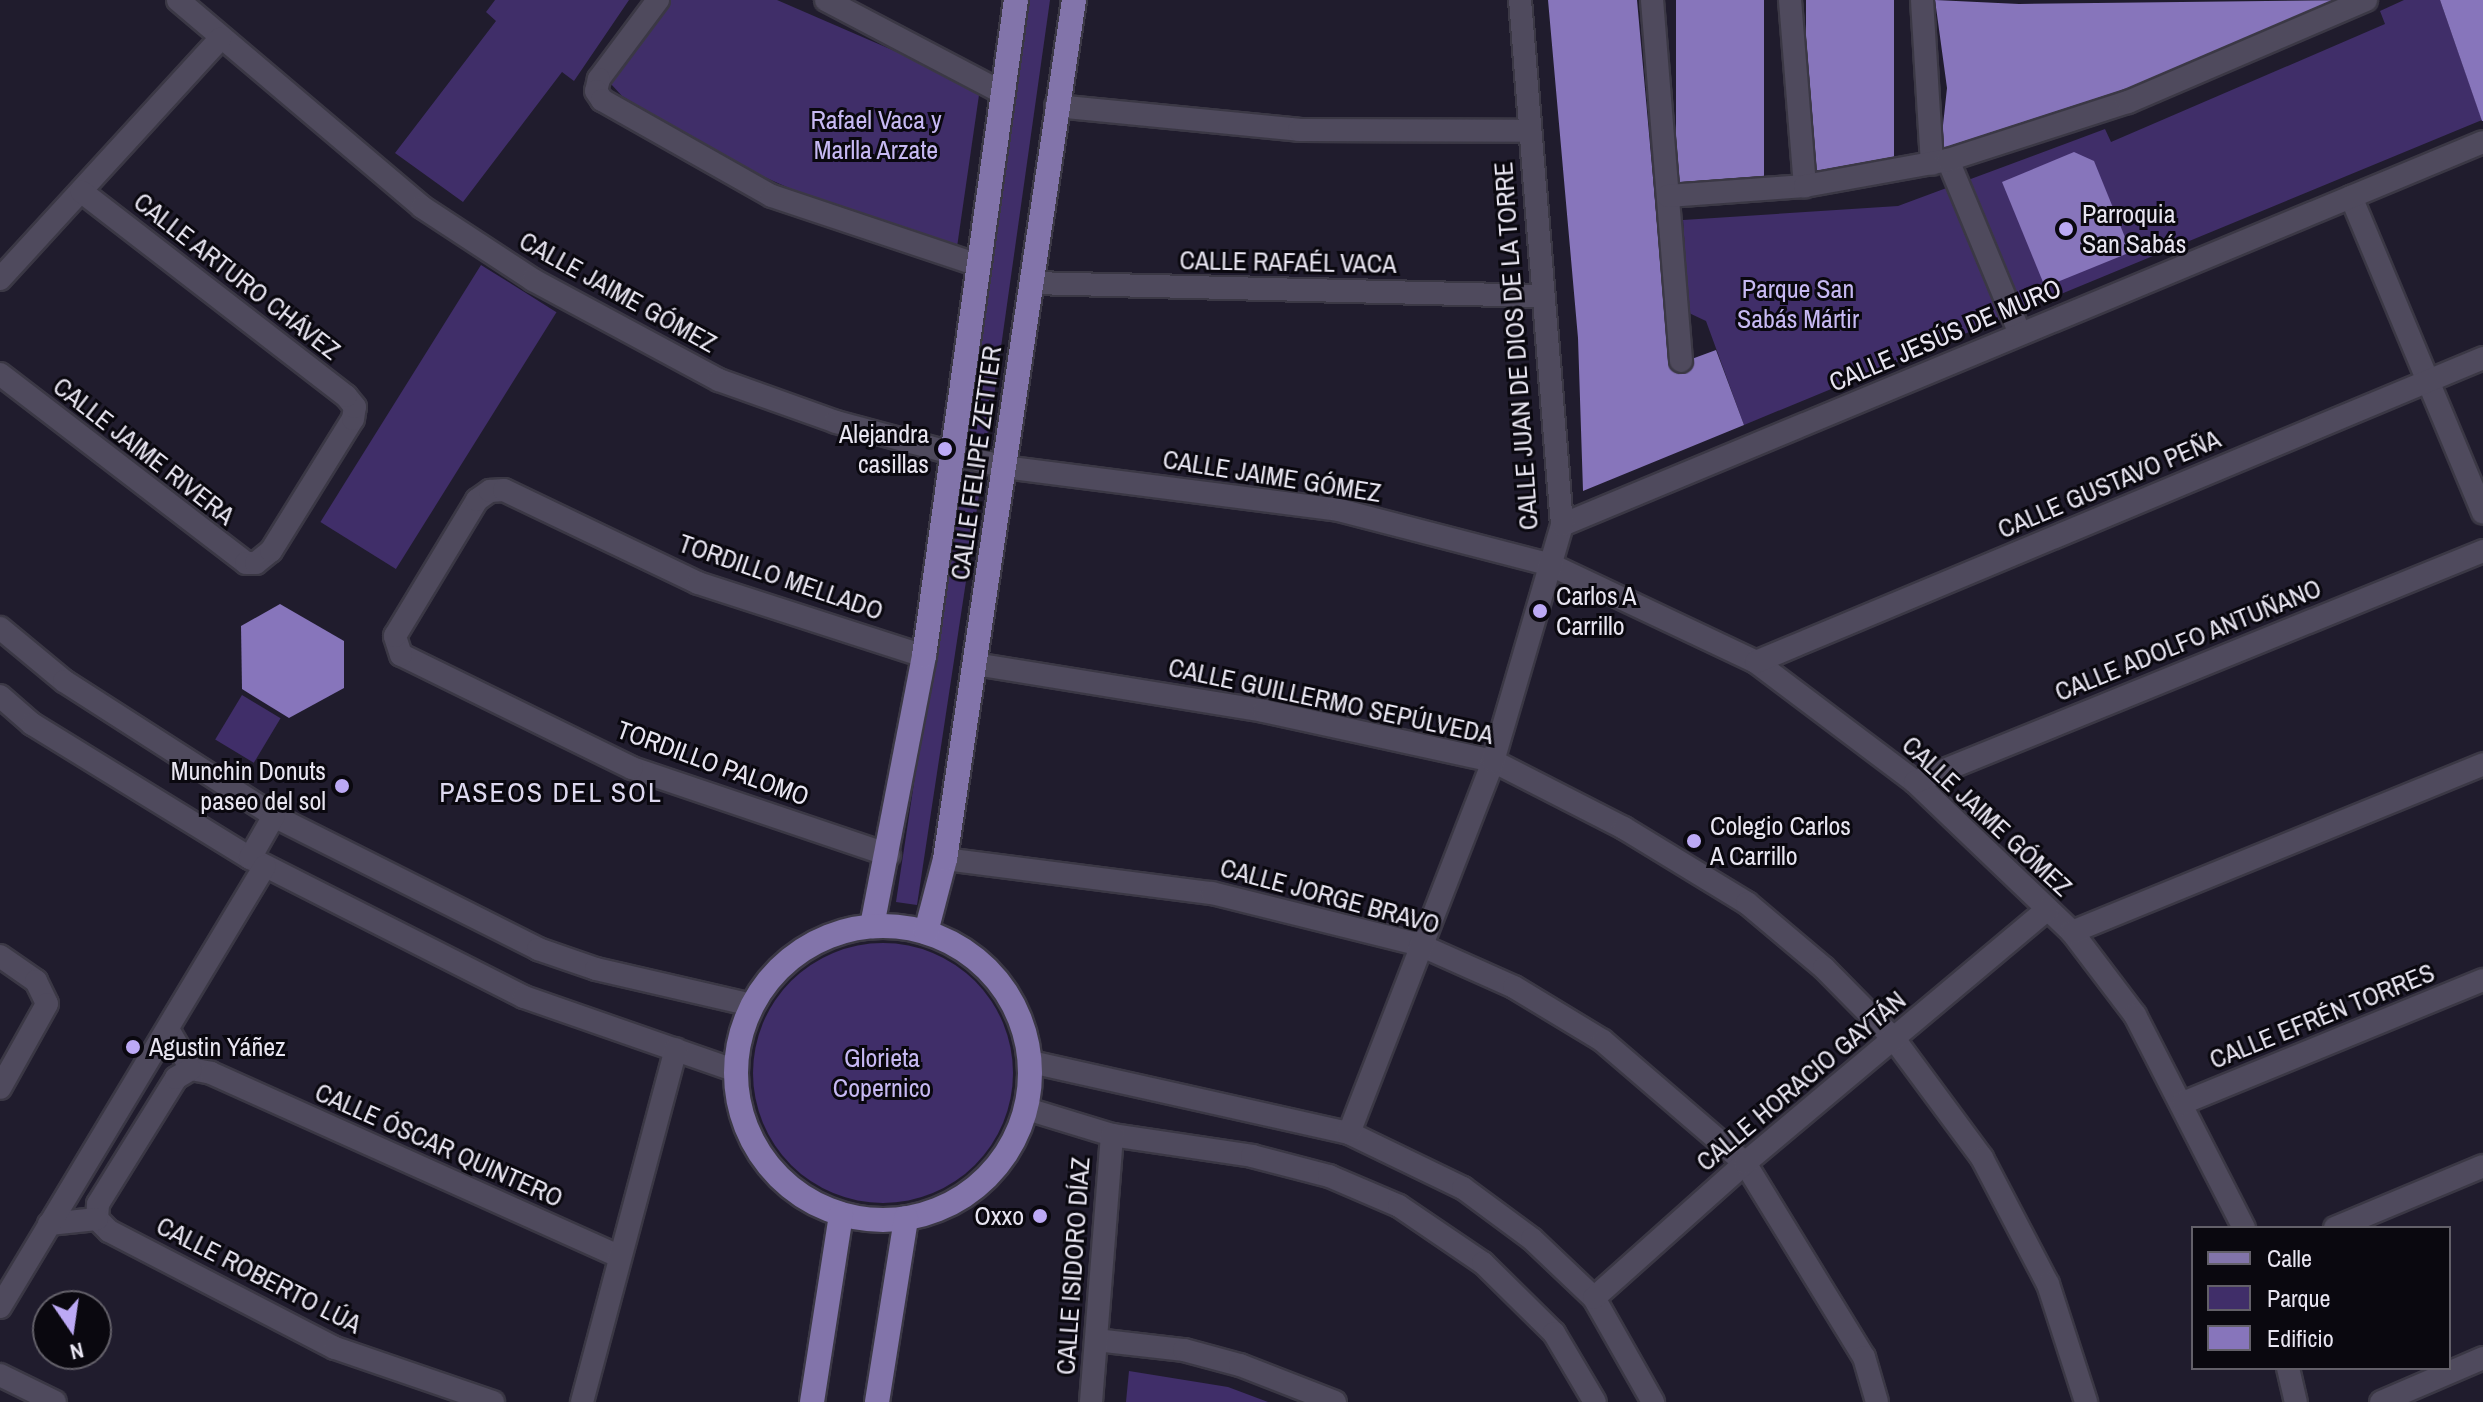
<!DOCTYPE html>
<html>
<head>
<meta charset="utf-8">
<style>
	body { margin:0 }
	#map { position:relative; width:2483px; height:1402px; overflow:hidden; background:#201c2d; font-family:"Archivo Narrow",sans-serif }
	div>[style] { position:absolute }
	[style*='--x'] { left:calc(var(--x)*1px); top:calc(var(--y)*1px); width:calc(var(--w)*1px); rotate:calc(var(--a)*1deg) }
	.green>* { inset:0; background:#402e69; transform-origin:0 0 }
	.round { border-radius:50% }
	.building>* { inset:0; background:#8775bb; transform-origin:0 0 }
	.roads { filter:drop-shadow(2px 0 #3b3845) drop-shadow(-2px 0 #3b3845) drop-shadow(0 2px #3b3845) drop-shadow(0 -2px #3b3845) }
	.minor>* { height:22px; margin:-11px; padding:0 11px; transform-origin:11px; border-radius:11px; background:#4f4a5d }
	.major>* { height:24px; margin:-12px; padding:0 12px; transform-origin:12px; border-radius:12px; background:#8274aa }
	.major>.ring { margin:-12px; padding:0; box-sizing:content-box; background:none; border:24px solid #8274aa; border-radius:50% }
	.dots>* { width:22px; height:22px; translate:-50% -50%; box-sizing:border-box; border:4px solid #0a080f; border-radius:50% }
	span { translate:-50% -50%; white-space:nowrap; text-align:center; line-height:1.15; -webkit-text-stroke:6px #0a080f; paint-order:stroke }
	.park-label { font-size:26px; color:#c7b9f3 }
	.poi-label { font-size:26px; color:#e8e5f1 }
	.left { translate:0 -50%; text-align:left }
	.right { translate:-100% -50%; text-align:right }
	.street-label { font-size:26px; color:#e8e5f1 }
	.neighbourhood-label { font-size:28px; color:#ddd8ef; letter-spacing:2px }
	.legend { position:absolute; left:2191px; top:1226px; width:260px; height:144px; box-sizing:border-box; background:#0a080f; border:2px solid #636069; margin:0; padding:10px 14px; list-style:none; font-size:24px; color:#e8e5f1 }
	.legend li { display:flex; align-items:center; gap:16px; height:40px }
	.legend b { width:40px; border:2px solid #636069 }
	.north { position:absolute; left:32px; top:1290px; width:80px; height:80px; box-sizing:border-box; background:#0a080f; border:2px solid #636069; border-radius:50%; rotate:167deg; font-size:22px; font-weight:700; line-height:32px; text-align:center; color:#e8e5f1 }
	.north::after { content:''; display:block; margin:auto; width:28px; height:36px; background:#bca9f5; clip-path:polygon(50% 0,100% 100%,50% 72%,0 100%) }
</style>
</head>
<body>
<div id="map">
	<div class="green">
		<div style="clip-path:polygon(495px 0,629px 0,574px 81px,562px 72px,463px 202px,395px 153px,496px 21px,486px 12px)"></div>
		<div style="clip-path:polygon(669px 0,777px 0,980px 88px,957px 247px,845px 213px,735px 164px,622px 96px,611px 84px)"></div>
		<div style="clip-path:polygon(1030px 0,1050px 0,989px 432px,977px 437px,968px 429px)"></div>
		<div style="clip-path:polygon(2404px 0,2440px 0,2482px 120px,1744px 425px,1706px 321px,1689px 313px,1683px 220px,1898px 206px,2105px 129px,2111px 142px,2385px 24px,2380px 11px)"></div>
		<div style="left:481px;top:265px;width:89px;height:303px;rotate:32deg"></div>
		<div style="clip-path:polygon(972px 471px,981px 482px,917px 905px,896px 902px,960px 479px)"></div>
		<div style="left:242px;top:695px;width:45px;height:52px;rotate:31deg"></div>
		<div class="round" style="left:753px;top:943px;width:260px;height:260px"></div>
		<div style="clip-path:polygon(1129px 1371px,1228px 1387px,1268px 1402px,1126px 1402px)"></div>
	</div>
	<div class="building">
		<div style="clip-path:polygon(1548px 0,1637px 0,1670px 367px,1716px 350px,1744px 425px,1583px 491px,1578px 338px)"></div>
		<div style="left:1676px;top:0;width:88px;height:188px"></div>
		<div style="left:1806px;top:0;width:88px;height:170px"></div>
		<div style="clip-path:polygon(1935px 0,2019px 4px,2355px 0,2126px 93px,1940px 153px,1947px 88px)"></div>
		<div style="clip-path:polygon(2440px 0,2483px 0,2483px 121px,2482px 121px)"></div>
		<div style="clip-path:polygon(2074px 152px,2094px 161px,2131px 252px,2045px 287px,2002px 182px)"></div>
		<div style="clip-path:polygon(280px 604px,344px 641px,344px 688px,289px 718px,242px 689px,241px 626px)"></div>
	</div>
	<div class="roads">
		<div class="minor">
			<div style="--x:178;--y:0;--w:320;--a:40.3"></div>
			<div style="--x:422;--y:207;--w:133;--a:33.3"></div>
			<div style="--x:533;--y:280;--w:211;--a:28.3"></div>
			<div style="--x:719;--y:380;--w:124;--a:19.7"></div>
			<div style="--x:836;--y:422;--w:174;--a:15"></div>
			<div style="--x:1004;--y:467;--w:338;--a:7.3"></div>
			<div style="--x:1339;--y:510;--w:219;--a:14.5"></div>
			<div style="--x:1551;--y:565;--w:227;--a:25.3"></div>
			<div style="--x:1756;--y:662;--w:199;--a:37"></div>
			<div style="--x:1915;--y:782;--w:217;--a:43.7"></div>
			<div style="--x:2072;--y:932;--w:104;--a:52.8"></div>
			<div style="--x:2135;--y:1015;--w:239;--a:62.9"></div>
			<div style="--x:658;--y:0;--w:99;--a:126.8"></div>
			<div style="--x:599;--y:79;--w:12;--a:104"></div>
			<div style="--x:596;--y:91;--w:11;--a:56"></div>
			<div style="--x:602;--y:100;--w:195;--a:29.5"></div>
			<div style="--x:772;--y:196;--w:217;--a:18.5"></div>
			<div style="--x:826;--y:0;--w:198;--a:27.7"></div>
			<div style="--x:1652;--y:0;--w:362;--a:85.4"></div>
			<div style="--x:1790;--y:0;--w:187;--a:85.4"></div>
			<div style="--x:1922;--y:0;--w:164;--a:86.5"></div>
			<div style="--x:1056;--y:106;--w:244;--a:5.6"></div>
			<div style="--x:1299;--y:130;--w:230;--a:0.2"></div>
			<div style="--x:1948;--y:160;--w:188;--a:67.5"></div>
			<div style="--x:1668;--y:196;--w:137;--a:-4.2"></div>
			<div style="--x:1805;--y:186;--w:145;--a:-10.3"></div>
			<div style="--x:1948;--y:160;--w:189;--a:-17.9"></div>
			<div style="--x:2128;--y:102;--w:259;--a:-23.2"></div>
			<div style="--x:2351;--y:197;--w:342;--a:67.3"></div>
			<div style="--x:0;--y:279;--w:326;--a:-47.5"></div>
			<div style="--x:1032;--y:283;--w:511;--a:1.46"></div>
			<div style="--x:0;--y:374;--w:310;--a:37.5"></div>
			<div style="--x:246;--y:563;--w:10;--a:0"></div>
			<div style="--x:256;--y:563;--w:19;--a:-39"></div>
			<div style="--x:271;--y:551;--w:155;--a:-58.2"></div>
			<div style="--x:353;--y:419;--w:12;--a:-81"></div>
			<div style="--x:355;--y:407;--w:14;--a:-129"></div>
			<div style="--x:346;--y:396;--w:334;--a:-142.3"></div>
			<div style="--x:1562;--y:525;--w:997;--a:-22.58"></div>
			<div style="--x:0;--y:628;--w:83;--a:39.6"></div>
			<div style="--x:64;--y:681;--w:250;--a:32.7"></div>
			<div style="--x:274;--y:816;--w:296;--a:26.7"></div>
			<div style="--x:538;--y:949;--w:61;--a:19"></div>
			<div style="--x:596;--y:969;--w:160;--a:13"></div>
			<div style="--x:1756;--y:662;--w:788;--a:-22.69"></div>
			<div style="--x:975;--y:664;--w:293;--a:9.2"></div>
			<div style="--x:1264;--y:711;--w:234;--a:12.3"></div>
			<div style="--x:1493;--y:761;--w:147;--a:27.1"></div>
			<div style="--x:1624;--y:828;--w:144;--a:31.4"></div>
			<div style="--x:1747;--y:903;--w:101;--a:40.2"></div>
			<div style="--x:1824;--y:968;--w:100;--a:45.4"></div>
			<div style="--x:1894;--y:1039;--w:148;--a:53.5"></div>
			<div style="--x:1982;--y:1158;--w:142;--a:62.4"></div>
			<div style="--x:2048;--y:1284;--w:124;--a:72.1"></div>
			<div style="--x:0;--y:696;--w:43;--a:41.2"></div>
			<div style="--x:32;--y:724;--w:256;--a:31.6"></div>
			<div style="--x:250;--y:858;--w:307;--a:26.9"></div>
			<div style="--x:524;--y:997;--w:225;--a:19.2"></div>
			<div style="--x:1915;--y:782;--w:613;--a:-22.13"></div>
			<div style="--x:889;--y:855;--w:271;--a:-161.3"></div>
			<div style="--x:632;--y:768;--w:257;--a:-153.9"></div>
			<div style="--x:401;--y:655;--w:20;--a:-108"></div>
			<div style="--x:395;--y:636;--w:159;--a:-58.9"></div>
			<div style="--x:477;--y:500;--w:16;--a:-35"></div>
			<div style="--x:490;--y:491;--w:14;--a:-4"></div>
			<div style="--x:504;--y:490;--w:215;--a:25.6"></div>
			<div style="--x:698;--y:583;--w:237;--a:17.9"></div>
			<div style="--x:250;--y:858;--w:48;--a:-60.3"></div>
			<div style="--x:945;--y:859;--w:269;--a:7.3"></div>
			<div style="--x:1212;--y:893;--w:214;--a:14"></div>
			<div style="--x:1420;--y:945;--w:103;--a:24.1"></div>
			<div style="--x:1514;--y:987;--w:104;--a:31.2"></div>
			<div style="--x:1603;--y:1041;--w:187;--a:40.7"></div>
			<div style="--x:1745;--y:1163;--w:228;--a:58.5"></div>
			<div style="--x:1864;--y:1357;--w:47;--a:73.9"></div>
			<div style="--x:2072;--y:932;--w:444;--a:-22.2"></div>
			<div style="--x:0;--y:956;--w:44;--a:34.8"></div>
			<div style="--x:36;--y:981;--w:25;--a:64"></div>
			<div style="--x:47;--y:1004;--w:96;--a:119.2"></div>
			<div style="--x:169;--y:1031;--w:44;--a:59.9"></div>
			<div style="--x:1031;--y:1062;--w:326;--a:12.6"></div>
			<div style="--x:1349;--y:1133;--w:127;--a:25.8"></div>
			<div style="--x:1463;--y:1188;--w:86;--a:36.5"></div>
			<div style="--x:1532;--y:1239;--w:86;--a:43.6"></div>
			<div style="--x:1594;--y:1298;--w:120;--a:60.4"></div>
			<div style="--x:191;--y:1069;--w:20;--a:11"></div>
			<div style="--x:211;--y:1073;--w:446;--a:24.2"></div>
			<div style="--x:2183;--y:1103;--w:324;--a:-22.3"></div>
			<div style="--x:1027;--y:1109;--w:89;--a:17"></div>
			<div style="--x:1112;--y:1135;--w:142;--a:8.5"></div>
			<div style="--x:1252;--y:1156;--w:80;--a:14.6"></div>
			<div style="--x:1329;--y:1176;--w:76;--a:23.2"></div>
			<div style="--x:1399;--y:1206;--w:102;--a:34.2"></div>
			<div style="--x:1483;--y:1263;--w:100;--a:44.6"></div>
			<div style="--x:1554;--y:1333;--w:80;--a:59.3"></div>
			<div style="--x:1349;--y:1133;--w:399;--a:-68.8"></div>
			<div style="--x:1493;--y:761;--w:246;--a:-73.7"></div>
			<div style="--x:1562;--y:525;--w:527;--a:-94.57"></div>
			<div style="--x:97;--y:1219;--w:17;--a:45"></div>
			<div style="--x:109;--y:1231;--w:254;--a:27.4"></div>
			<div style="--x:335;--y:1348;--w:167;--a:18.9"></div>
			<div style="--x:97;--y:1219;--w:15;--a:-86"></div>
			<div style="--x:98;--y:1204;--w:148;--a:-58.2"></div>
			<div style="--x:176;--y:1078;--w:17;--a:-31"></div>
			<div style="--x:49;--y:1224;--w:48;--a:-5.9"></div>
			<div style="--x:2335;--y:1228;--w:160;--a:-22.7"></div>
			<div style="--x:1594;--y:1298;--w:203;--a:-41.8"></div>
			<div style="--x:1745;--y:1163;--w:394;--a:-40"></div>
			<div style="--x:0;--y:1307;--w:514;--a:-59"></div>
			<div style="--x:1096;--y:1340;--w:89;--a:6.5"></div>
			<div style="--x:1184;--y:1350;--w:58;--a:15"></div>
			<div style="--x:1240;--y:1365;--w:102;--a:21.3"></div>
			<div style="--x:2288;--y:1368;--w:35;--a:77"></div>
			<div style="--x:0;--y:1375;--w:61;--a:26.1"></div>
			<div style="--x:582;--y:1402;--w:365;--a:-75.1"></div>
			<div style="--x:1091;--y:1402;--w:268;--a:-85.5"></div>
			<div style="--x:2381;--y:1402;--w:111;--a:-23.3"></div>
		</div>
		<div class="major">
			<div style="--x:872;--y:926;--w:275;--a:-79.1"></div>
			<div style="--x:924;--y:656;--w:662;--a:-82.02"></div>
			<div class="ring" style="left:736px;top:926px;width:270px;height:270px"></div>
			<div style="--x:926;--y:932;--w:75;--a:-75.4"></div>
			<div style="--x:945;--y:859;--w:869;--a:-81.46"></div>
			<div style="--x:812;--y:1402;--w:190;--a:-81.2"></div>
			<div style="--x:877;--y:1402;--w:186;--a:-81"></div>
		</div>
	</div>
	<div class="dots">
		<div style="left:2066px;top:229px;background:#bca9f5"></div>
		<div style="left:945px;top:449px;background:#bca9f5"></div>
		<div style="left:1540px;top:611px;background:#bca9f5"></div>
		<div style="left:342px;top:786px;background:#bca9f5"></div>
		<div style="left:1694px;top:841px;background:#bca9f5"></div>
		<div style="left:133px;top:1047px;background:#bca9f5"></div>
		<div style="left:1040px;top:1216px;background:#bca9f5"></div>
	</div>
	<div class="park-label">
		<span style="left:876px;top:135px">Rafael Vaca y<br>Marlla Arzate</span>
		<span style="left:1798px;top:304px">Parque San<br>Sabás Mártir</span>
		<span style="left:882px;top:1073px">Glorieta<br>Copernico</span>
	</div>
	<div class="poi-label">
		<span class="left" style="left:2082px;top:229px">Parroquia<br>San Sabás</span>
		<span class="right" style="left:929px;top:449px">Alejandra<br>casillas</span>
		<span class="left" style="left:1556px;top:611px">Carlos A<br>Carrillo</span>
		<span class="right" style="left:326px;top:786px">Munchin Donuts<br>paseo del sol</span>
		<span class="left" style="left:1710px;top:841px">Colegio Carlos<br>A Carrillo</span>
		<span class="left" style="left:149px;top:1047px">Agustin Yáñez</span>
		<span class="right" style="left:1024px;top:1216px">Oxxo</span>
	</div>
	<div class="street-label">
		<span style="left:1288px;top:262px;rotate:1deg">CALLE RAFAÉL VACA</span>
		<span style="left:237px;top:276px;rotate:38deg">CALLE ARTURO CHÁVEZ</span>
		<span style="left:618px;top:292px;rotate:29deg">CALLE JAIME GÓMEZ</span>
		<span style="left:1945px;top:335px;rotate:-23deg">CALLE JESÚS DE MURO</span>
		<span style="left:1516px;top:346px;rotate:-94deg">CALLE JUAN DE DIOS DE LA TORRE</span>
		<span style="left:144px;top:451px;rotate:38deg">CALLE JAIME RIVERA</span>
		<span style="left:976px;top:463px;rotate:-82deg">CALLE FELIPE ZETTER</span>
		<span style="left:1272px;top:476px;rotate:9deg">CALLE JAIME GÓMEZ</span>
		<span style="left:2109px;top:484px;rotate:-23deg">CALLE GUSTAVO PEÑA</span>
		<span style="left:781px;top:577px;rotate:19deg">TORDILLO MELLADO</span>
		<span style="left:2188px;top:640px;rotate:-22deg">CALLE ADOLFO ANTUÑANO</span>
		<span style="left:1331px;top:701px;rotate:12deg">CALLE GUILLERMO SEPÚLVEDA</span>
		<span style="left:713px;top:763px;rotate:20deg">TORDILLO PALOMO</span>
		<span style="left:1987px;top:816px;rotate:43deg">CALLE JAIME GÓMEZ</span>
		<span style="left:1330px;top:896px;rotate:15deg">CALLE JORGE BRAVO</span>
		<span style="left:2322px;top:1016px;rotate:-22deg">CALLE EFRÉN TORRES</span>
		<span style="left:1801px;top:1081px;rotate:-40deg">CALLE HORACIO GAYTÁN</span>
		<span style="left:439px;top:1145px;rotate:24deg">CALLE ÓSCAR QUINTERO</span>
		<span style="left:1073px;top:1266px;rotate:-86deg">CALLE ISIDORO DÍAZ</span>
		<span style="left:259px;top:1275px;rotate:27deg">CALLE ROBERTO LÚA</span>
	</div>
	<div class="neighbourhood-label">
		<span style="left:551px;top:792px">PASEOS DEL SOL</span>
	</div>
	<ul class="legend">
	<li><b style="height:10px;background:#8274aa"></b>Calle</li>
	<li><b style="height:22px;background:#402e69"></b>Parque</li>
	<li><b style="height:22px;background:#8775bb"></b>Edificio</li>
	</ul>
	<div class="north">N</div>
</div>
</body>
</html>
